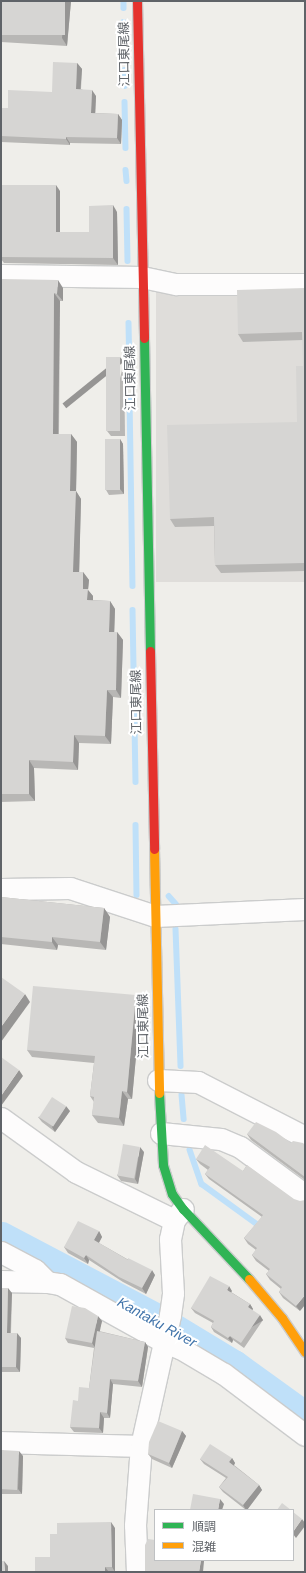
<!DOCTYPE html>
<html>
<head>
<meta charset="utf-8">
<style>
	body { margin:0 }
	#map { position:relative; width:306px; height:1573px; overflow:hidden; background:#efeeea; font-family:Arial,"Noto Sans JP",sans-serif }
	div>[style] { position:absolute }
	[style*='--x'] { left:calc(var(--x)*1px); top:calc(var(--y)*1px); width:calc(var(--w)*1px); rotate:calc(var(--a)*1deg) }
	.industrial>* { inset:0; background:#dfddda; transform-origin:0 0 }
	.stream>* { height:5.5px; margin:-2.75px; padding:0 2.75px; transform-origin:2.75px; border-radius:2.75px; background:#bfe0f9 }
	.river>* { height:33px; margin:-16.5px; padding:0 16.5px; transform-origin:16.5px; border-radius:16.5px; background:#bfe0f9 }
	.roads { filter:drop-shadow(1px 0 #cbcccc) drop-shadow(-1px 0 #cbcccc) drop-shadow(0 1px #cbcccc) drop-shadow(0 -1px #cbcccc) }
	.street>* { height:21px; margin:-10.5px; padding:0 10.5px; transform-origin:10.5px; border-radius:10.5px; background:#fdfcfc }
	.fast>* { height:9px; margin:-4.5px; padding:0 4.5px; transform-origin:4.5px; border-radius:4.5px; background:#30b455 }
	.slow>* { height:9px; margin:-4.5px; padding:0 4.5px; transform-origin:4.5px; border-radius:4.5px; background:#ff9f0a }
	.jam>* { height:9px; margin:-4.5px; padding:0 4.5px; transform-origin:4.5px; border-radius:4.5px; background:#e5322d }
	.wall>* { inset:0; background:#b8b7b5 }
	.shaded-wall>* { inset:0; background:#969594; transform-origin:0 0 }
	.building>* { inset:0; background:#d6d5d3; transform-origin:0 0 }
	span { translate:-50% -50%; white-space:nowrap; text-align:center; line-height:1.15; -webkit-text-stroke:4px #fff; paint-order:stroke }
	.street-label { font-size:13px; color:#5f6368 }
	.water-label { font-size:14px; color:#4174aa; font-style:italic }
	.frame { position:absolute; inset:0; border:2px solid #5f6368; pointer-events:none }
	.legend { position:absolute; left:154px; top:1509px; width:140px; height:52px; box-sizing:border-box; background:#fff; border:1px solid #bfc1c3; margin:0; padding:5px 7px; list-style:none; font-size:12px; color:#5f6368 }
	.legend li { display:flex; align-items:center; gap:8px; height:20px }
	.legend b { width:20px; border:1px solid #bfc1c3 }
</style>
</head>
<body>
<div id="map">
	<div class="industrial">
		<div style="left:156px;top:290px;width:149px;height:292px"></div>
	</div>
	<div class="stream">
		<div style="--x:124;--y:1;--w:7;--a:90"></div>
		<div style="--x:124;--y:22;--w:31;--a:88"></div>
		<div style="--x:125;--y:70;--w:16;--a:90"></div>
		<div style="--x:125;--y:102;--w:46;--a:88.8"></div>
		<div style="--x:126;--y:170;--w:11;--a:85"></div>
		<div style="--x:127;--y:209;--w:52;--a:88.9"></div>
		<div style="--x:129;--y:323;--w:50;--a:88.9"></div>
		<div style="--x:130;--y:397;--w:189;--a:89.1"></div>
		<div style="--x:133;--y:610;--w:172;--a:89"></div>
		<div style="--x:136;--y:825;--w:70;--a:89.2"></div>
		<div style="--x:169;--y:896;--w:11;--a:49"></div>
		<div style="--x:176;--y:929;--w:137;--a:87.9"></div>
		<div style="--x:182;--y:1095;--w:24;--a:85"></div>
		<div style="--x:190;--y:1150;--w:36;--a:71"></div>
		<div style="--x:202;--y:1184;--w:73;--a:36.1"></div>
	</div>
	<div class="river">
		<div style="--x:1;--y:1238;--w:182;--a:27.8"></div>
		<div style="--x:162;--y:1323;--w:83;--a:31.2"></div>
		<div style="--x:233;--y:1366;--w:89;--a:35.8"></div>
	</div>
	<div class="roads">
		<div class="street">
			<div style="--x:1;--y:275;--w:141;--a:0.8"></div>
			<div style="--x:142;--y:277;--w:35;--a:12"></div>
			<div style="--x:176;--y:284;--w:129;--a:0"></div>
			<div style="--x:1;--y:889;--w:69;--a:-0.8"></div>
			<div style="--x:70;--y:888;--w:89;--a:18.2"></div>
			<div style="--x:155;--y:916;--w:150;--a:-2.7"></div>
			<div style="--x:158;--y:1080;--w:40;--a:2.9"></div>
			<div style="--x:198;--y:1082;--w:120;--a:27.2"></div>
			<div style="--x:1;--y:1118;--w:92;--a:35.8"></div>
			<div style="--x:76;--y:1172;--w:109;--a:26.1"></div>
			<div style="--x:161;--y:1133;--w:60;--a:5.7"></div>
			<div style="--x:221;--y:1139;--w:21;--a:23"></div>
			<div style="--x:240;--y:1147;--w:81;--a:36.4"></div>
			<div style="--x:1;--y:1252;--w:38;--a:28"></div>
			<div style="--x:35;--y:1270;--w:17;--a:45"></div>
			<div style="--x:1;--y:1281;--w:46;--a:1.2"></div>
			<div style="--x:47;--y:1282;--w:13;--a:9"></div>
			<div style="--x:60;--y:1284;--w:119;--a:29.1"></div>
			<div style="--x:164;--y:1342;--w:17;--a:21"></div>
			<div style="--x:180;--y:1348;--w:51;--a:30.6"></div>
			<div style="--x:224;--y:1374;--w:101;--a:37"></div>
			<div style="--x:1;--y:1442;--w:140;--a:1.6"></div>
			<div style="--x:137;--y:1572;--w:47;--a:-92.4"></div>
			<div style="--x:135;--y:1525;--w:79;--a:-85.7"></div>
			<div style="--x:141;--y:1446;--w:134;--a:-77.5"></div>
			<div style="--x:170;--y:1315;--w:22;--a:-82"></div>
			<div style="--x:173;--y:1293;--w:54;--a:-93.2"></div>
			<div style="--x:170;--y:1239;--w:19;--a:-78"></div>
			<div style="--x:174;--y:1220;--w:14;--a:-51"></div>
		</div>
		<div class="fast">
			<div style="--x:144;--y:338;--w:313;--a:88.9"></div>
			<div style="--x:159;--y:1093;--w:72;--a:86.8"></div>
			<div style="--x:163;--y:1165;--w:30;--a:73"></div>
			<div style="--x:172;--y:1194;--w:19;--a:54"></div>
			<div style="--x:183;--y:1209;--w:96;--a:46.7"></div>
		</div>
		<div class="slow">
			<div style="--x:154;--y:849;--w:244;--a:88.8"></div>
			<div style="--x:249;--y:1279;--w:51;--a:49.8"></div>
			<div style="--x:282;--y:1318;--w:41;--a:55.9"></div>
		</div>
		<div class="jam">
			<div style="--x:137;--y:1;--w:337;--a:88.8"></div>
			<div style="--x:150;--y:651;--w:198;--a:88.8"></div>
		</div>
	</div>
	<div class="wall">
		<div style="clip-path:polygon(1px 1px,71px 1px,67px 46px,1px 42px)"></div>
		<div style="clip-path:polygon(77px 63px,82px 69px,81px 89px,96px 96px,95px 113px,118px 114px,122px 120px,121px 144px,70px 143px,70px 145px,1px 142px,1px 108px,8px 108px,52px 92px)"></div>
		<div style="clip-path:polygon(60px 191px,60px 232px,89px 232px,117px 212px,118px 265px,4px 263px,1px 259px,1px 257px)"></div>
		<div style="clip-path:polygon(1px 279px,63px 288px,63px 301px,60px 301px,59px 434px,71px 434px,77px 442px,76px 491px,81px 499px,79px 572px,83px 572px,89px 580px,88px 590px,93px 596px,93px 600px,110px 601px,115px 609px,114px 632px,117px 632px,123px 640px,121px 698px,113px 697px,111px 744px,79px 743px,78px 770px,34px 768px,35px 801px,1px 802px)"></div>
		<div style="clip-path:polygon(305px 288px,305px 571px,221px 573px,215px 565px,214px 526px,175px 527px,170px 519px,297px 422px,303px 366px,303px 340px,243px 342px,238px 334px)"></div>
		<div style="clip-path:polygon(124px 362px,125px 436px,111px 436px,107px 431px)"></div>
		<div style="clip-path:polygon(120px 439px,123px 444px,124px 494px,109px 495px,106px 490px)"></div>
		<div style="clip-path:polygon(1px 897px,104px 908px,110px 917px,106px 950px,58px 945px,57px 950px,1px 944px)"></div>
		<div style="clip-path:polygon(141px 1003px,132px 1099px,128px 1099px,124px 1126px,98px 1123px,92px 1115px,94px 1102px,90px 1096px,94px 1063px,32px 1057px,27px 1050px)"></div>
		<div style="clip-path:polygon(70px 1111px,55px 1132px,42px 1122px,38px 1117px)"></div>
		<div style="clip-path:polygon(247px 1134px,291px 1143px,305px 1145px,305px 1180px,251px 1140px)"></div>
		<div style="clip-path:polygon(144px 1152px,138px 1184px,121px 1181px,117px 1175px)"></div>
		<div style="clip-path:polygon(196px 1159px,243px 1171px,247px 1165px,300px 1311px,283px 1298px,279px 1292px,281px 1289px,270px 1280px,266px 1274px,269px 1271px,256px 1261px,252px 1255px,256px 1250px,248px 1244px,244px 1238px,262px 1217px,209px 1179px,205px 1174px,208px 1170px,200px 1164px)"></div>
		<div style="clip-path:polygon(99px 1231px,102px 1237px,99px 1243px,155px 1275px,146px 1294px,123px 1282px,89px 1260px,88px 1264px,68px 1253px,64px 1247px)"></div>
		<div style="clip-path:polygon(1px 1288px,12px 1293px,11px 1333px,21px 1338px,20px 1372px,1px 1372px)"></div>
		<div style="clip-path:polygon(232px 1291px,231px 1292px,250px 1304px,253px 1309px,252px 1310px,263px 1320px,244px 1348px,233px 1340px,232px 1343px,214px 1332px,211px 1327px,213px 1323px,195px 1313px,191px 1308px)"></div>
		<div style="clip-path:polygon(102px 1321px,99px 1331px,145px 1342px,148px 1347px,142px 1387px,113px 1384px,110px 1418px,104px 1418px,103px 1433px,74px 1432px,70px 1427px,78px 1401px,89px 1388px,94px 1348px,68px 1343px,65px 1338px)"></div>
		<div style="clip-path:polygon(182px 1431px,186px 1436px,172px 1468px,152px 1459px,148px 1454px)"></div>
		<div style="clip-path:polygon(1px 1450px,23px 1456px,22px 1494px,1px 1494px)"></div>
		<div style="clip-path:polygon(232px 1458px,235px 1463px,234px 1465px,259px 1485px,262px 1490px,247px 1510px,246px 1510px,223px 1492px,219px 1487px,226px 1478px,204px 1464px,200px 1459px)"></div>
		<div style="clip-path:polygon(115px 1528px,115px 1572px,35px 1572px,50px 1557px,57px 1534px)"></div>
	</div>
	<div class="shaded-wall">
		<div style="clip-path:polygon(65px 1px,71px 1px,67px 46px,62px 38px)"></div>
		<div style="clip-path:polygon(77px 63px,82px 69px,80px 95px,76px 89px)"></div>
		<div style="clip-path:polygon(92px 90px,96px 96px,95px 119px,91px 113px)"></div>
		<div style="clip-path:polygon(118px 114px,122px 120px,121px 144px,117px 138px)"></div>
		<div style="clip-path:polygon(66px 137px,70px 143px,70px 145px,66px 139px)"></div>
		<div style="clip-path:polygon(56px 185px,60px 191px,60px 239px,56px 232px)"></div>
		<div style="clip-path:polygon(113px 205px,117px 212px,118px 265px,113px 258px)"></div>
		<div style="clip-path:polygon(58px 280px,63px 288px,63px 301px,57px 294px)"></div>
		<div style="clip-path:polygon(54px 293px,60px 301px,58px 442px,53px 434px)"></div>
		<div style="left:120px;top:357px;width:6px;height:74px;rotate:51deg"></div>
		<div style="clip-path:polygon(71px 434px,77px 442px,76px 494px,76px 491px,81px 499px,79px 579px,73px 572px,70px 491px)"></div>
		<div style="clip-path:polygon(120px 439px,123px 444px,124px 494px,120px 489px)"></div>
		<div style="clip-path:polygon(83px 572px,89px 580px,88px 590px,93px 596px,93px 608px,87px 600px,83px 589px)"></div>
		<div style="clip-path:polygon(110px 601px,115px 609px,114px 640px,109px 632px)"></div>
		<div style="clip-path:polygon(117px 632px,123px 640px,121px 698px,116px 690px)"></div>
		<div style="clip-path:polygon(107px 690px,113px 697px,111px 744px,105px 736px)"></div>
		<div style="clip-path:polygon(74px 735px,79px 743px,78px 770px,73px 762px)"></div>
		<div style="clip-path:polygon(29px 760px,34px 768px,35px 801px,29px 794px)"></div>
		<div style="clip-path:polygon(104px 908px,110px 917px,106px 950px,100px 942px)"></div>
		<div style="clip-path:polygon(52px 937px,58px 945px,57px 950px,52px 942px)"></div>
		<div style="clip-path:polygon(25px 994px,30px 1002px,1px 1042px,1px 1027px)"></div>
		<div style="clip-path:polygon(136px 995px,141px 1003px,132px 1099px,127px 1092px)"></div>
		<div style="clip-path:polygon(19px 1070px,23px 1076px,1px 1106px,1px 1096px)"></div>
		<div style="clip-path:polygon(122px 1091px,128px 1099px,124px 1126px,119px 1118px)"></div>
		<div style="clip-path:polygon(66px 1106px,70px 1111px,55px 1132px,52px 1127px)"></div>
		<div style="clip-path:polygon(140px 1147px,144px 1152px,138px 1184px,135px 1179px)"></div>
		<div style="clip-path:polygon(99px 1231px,102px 1237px,97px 1246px,94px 1240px)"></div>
		<div style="clip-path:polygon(86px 1255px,89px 1260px,88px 1264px,84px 1258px)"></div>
		<div style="clip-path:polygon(152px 1270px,155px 1275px,146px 1294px,142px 1288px)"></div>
		<div style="clip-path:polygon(229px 1286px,232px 1291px,230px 1294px,227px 1290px)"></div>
		<div style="clip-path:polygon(8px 1288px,12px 1293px,10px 1338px,7px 1333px)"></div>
		<div style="clip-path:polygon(305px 1295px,305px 1305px,300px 1311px,296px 1306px)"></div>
		<div style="clip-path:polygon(250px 1304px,253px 1309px,251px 1312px,248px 1307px)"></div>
		<div style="left:260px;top:1315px;width:6px;height:34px;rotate:59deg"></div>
		<div style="clip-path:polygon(98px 1316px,102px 1321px,96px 1349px,92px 1343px)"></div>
		<div style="clip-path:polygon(17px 1333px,21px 1338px,20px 1372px,16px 1367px)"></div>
		<div style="clip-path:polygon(230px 1336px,233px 1340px,232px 1343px,228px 1338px)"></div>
		<div style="clip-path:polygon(145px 1342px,148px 1347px,142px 1387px,138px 1381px)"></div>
		<div style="clip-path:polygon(110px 1379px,113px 1384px,110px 1418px,107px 1413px)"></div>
		<div style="clip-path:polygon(100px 1412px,104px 1418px,103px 1433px,99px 1428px)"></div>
		<div style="clip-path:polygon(182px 1431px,186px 1436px,172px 1468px,169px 1463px)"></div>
		<div style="clip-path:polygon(19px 1451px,23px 1456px,22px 1494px,18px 1489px)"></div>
		<div style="clip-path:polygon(232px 1458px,235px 1463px,233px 1467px,229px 1462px)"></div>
		<div style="clip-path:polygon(259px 1485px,262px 1490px,247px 1510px,246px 1510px,243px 1505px)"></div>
		<div style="clip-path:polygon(220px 1499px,224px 1504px,222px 1510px,218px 1510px)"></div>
		<div style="clip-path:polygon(302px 1519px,305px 1523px,305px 1526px,296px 1538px,293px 1534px,293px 1532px)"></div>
		<div style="clip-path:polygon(111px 1522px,115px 1528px,115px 1572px,112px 1567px)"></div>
		<div style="clip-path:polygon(201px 1560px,204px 1560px,204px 1561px,203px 1572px,199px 1572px)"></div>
		<div style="clip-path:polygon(4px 1561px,8px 1566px,8px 1572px,5px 1572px)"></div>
		<div style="clip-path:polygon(105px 1567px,109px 1572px,105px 1572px)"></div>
	</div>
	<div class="building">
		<div style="left:1px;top:1px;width:64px;height:34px"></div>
		<div style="clip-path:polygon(53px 62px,77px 63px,76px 89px,92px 90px,91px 113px,118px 114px,117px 138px,66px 137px,66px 139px,1px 136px,1px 108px,8px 108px,8px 90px,52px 92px)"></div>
		<div style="clip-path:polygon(1px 185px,56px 185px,56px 232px,89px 232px,89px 206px,113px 205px,113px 258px,1px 257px)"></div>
		<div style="clip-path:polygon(1px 279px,58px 280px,57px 294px,54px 293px,53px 434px,71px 434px,70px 491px,76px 491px,73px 572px,83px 572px,83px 589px,88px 589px,87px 600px,110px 601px,109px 632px,117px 632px,116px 690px,107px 690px,105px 736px,74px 735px,73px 762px,29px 760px,29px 794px,1px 794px)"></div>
		<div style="clip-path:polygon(305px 288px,305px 563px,215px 565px,214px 517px,170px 519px,167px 425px,297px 422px,296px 366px,303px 366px,302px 332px,238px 334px,237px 290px)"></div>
		<div style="left:106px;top:357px;width:14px;height:74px"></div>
		<div style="left:105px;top:439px;width:15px;height:51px"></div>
		<div style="clip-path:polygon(1px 897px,104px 908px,100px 942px,52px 937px,52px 942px,1px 937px)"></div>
		<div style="clip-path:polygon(1px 977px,25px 994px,1px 1027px)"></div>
		<div style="clip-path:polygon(33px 986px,136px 995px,127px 1092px,122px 1091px,119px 1118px,92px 1115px,94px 1097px,90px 1096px,95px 1056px,27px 1050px)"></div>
		<div style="clip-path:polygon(1px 1057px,19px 1070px,1px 1096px)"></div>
		<div style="left:52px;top:1097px;width:17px;height:24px;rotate:33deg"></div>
		<div style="clip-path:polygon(256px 1122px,276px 1132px,291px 1143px,293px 1141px,303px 1143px,305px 1145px,305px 1177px,247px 1134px)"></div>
		<div style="left:123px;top:1144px;width:17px;height:32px;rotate:10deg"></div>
		<div style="clip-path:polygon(205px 1145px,243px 1171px,247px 1165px,294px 1199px,300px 1201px,305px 1200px,305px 1295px,296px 1306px,279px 1292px,282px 1287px,266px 1274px,270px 1269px,252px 1255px,257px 1248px,244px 1238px,263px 1215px,205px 1174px,210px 1167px,196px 1159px)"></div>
		<div style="clip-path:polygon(78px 1221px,99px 1231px,94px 1240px,128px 1260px,128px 1258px,152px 1270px,142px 1288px,119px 1277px,86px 1255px,84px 1258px,64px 1247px)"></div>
		<div style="clip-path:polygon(210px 1276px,229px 1286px,227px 1290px,250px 1304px,248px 1307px,260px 1315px,241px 1343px,230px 1336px,228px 1338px,211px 1327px,214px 1321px,191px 1308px)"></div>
		<div style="clip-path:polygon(1px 1288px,8px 1288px,7px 1333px,17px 1333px,16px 1367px,1px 1367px)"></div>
		<div style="clip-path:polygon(72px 1306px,85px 1308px,98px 1316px,92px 1343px,65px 1338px)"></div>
		<div style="clip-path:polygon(97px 1331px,145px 1342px,138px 1381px,110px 1379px,107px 1413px,100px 1412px,99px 1428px,70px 1427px,73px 1400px,78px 1401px,79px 1387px,89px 1388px)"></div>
		<div style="clip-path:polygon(158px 1421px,182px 1431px,169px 1463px,148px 1454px,149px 1442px)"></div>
		<div style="clip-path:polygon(210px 1444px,232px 1458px,229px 1462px,259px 1485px,243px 1505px,219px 1487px,228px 1477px,200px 1459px)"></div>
		<div style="left:1px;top:1450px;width:18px;height:39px;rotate:3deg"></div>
		<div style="clip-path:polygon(193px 1494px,220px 1499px,218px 1510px,190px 1510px)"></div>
		<div style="clip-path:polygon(282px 1503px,291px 1510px,277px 1510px)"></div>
		<div style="clip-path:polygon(293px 1512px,302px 1519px,293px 1532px)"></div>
		<div style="clip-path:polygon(111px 1522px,112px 1567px,105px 1567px,105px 1572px,35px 1572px,35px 1557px,50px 1557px,50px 1534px,57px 1534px,57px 1523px)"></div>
		<div style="clip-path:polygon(148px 1539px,155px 1540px,155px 1560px,201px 1560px,199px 1572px,146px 1572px,146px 1571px,145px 1571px,145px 1545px)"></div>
		<div style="clip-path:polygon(1px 1561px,4px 1561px,5px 1572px,1px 1572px)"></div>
	</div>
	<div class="street-label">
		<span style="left:125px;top:54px;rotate:-91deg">江口東尾線</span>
		<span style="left:131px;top:378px;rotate:-91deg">江口東尾線</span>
		<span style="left:137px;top:702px;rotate:-91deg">江口東尾線</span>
		<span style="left:144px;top:1026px;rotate:-91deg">江口東尾線</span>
	</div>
	<div class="water-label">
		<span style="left:157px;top:1322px;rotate:29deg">Kantaku River</span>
	</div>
	<div class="frame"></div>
	<ul class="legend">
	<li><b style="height:5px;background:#30b455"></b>順調</li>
	<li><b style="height:5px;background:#ff9f0a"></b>混雑</li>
	</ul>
</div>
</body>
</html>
